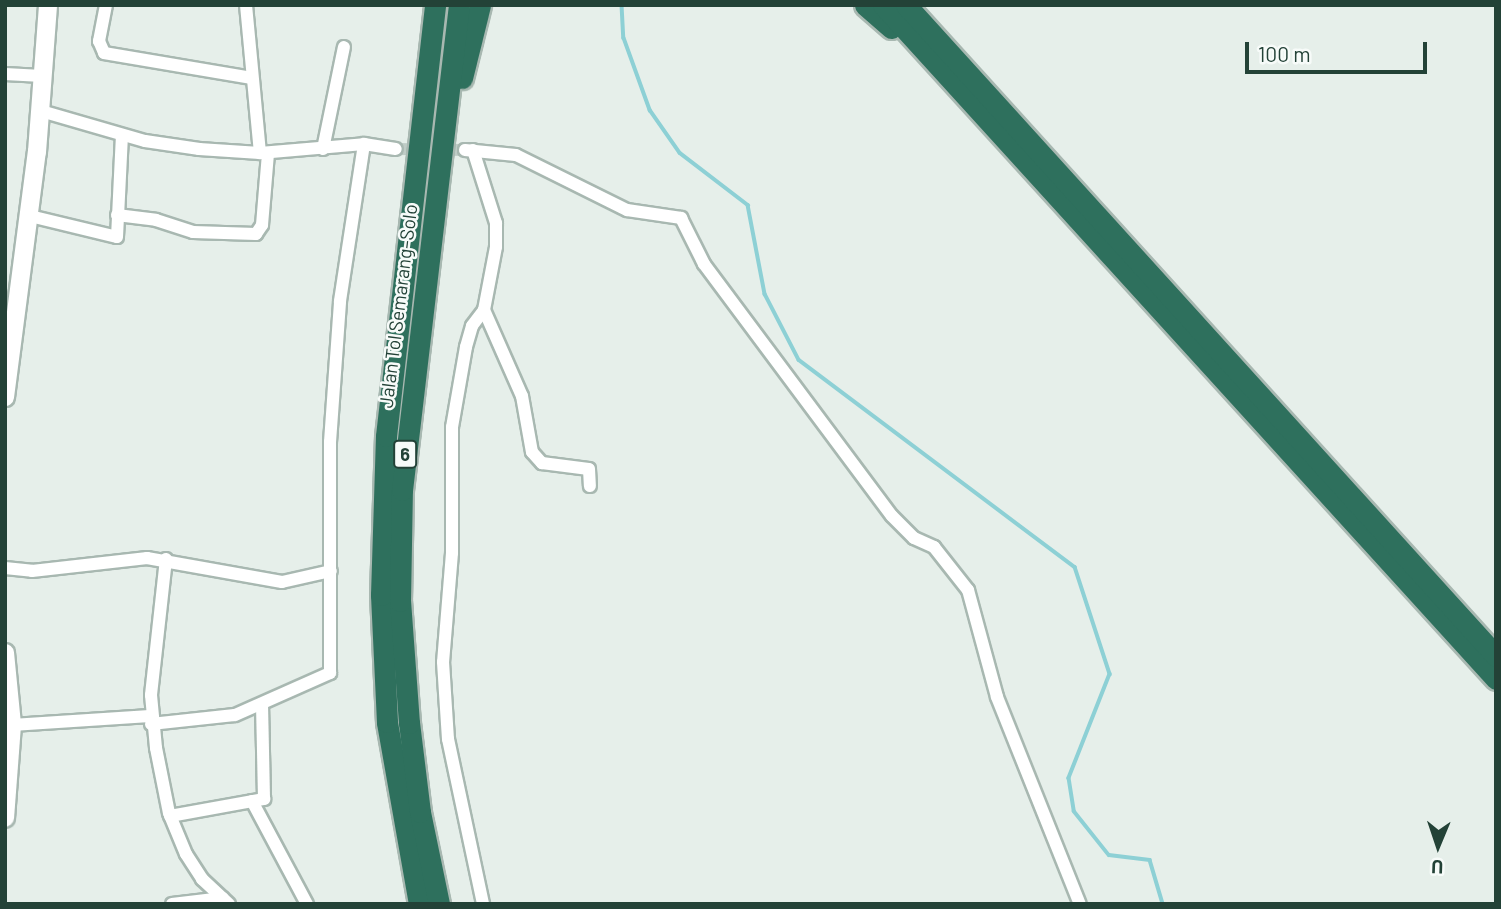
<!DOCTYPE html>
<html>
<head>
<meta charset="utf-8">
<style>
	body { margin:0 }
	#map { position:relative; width:1501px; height:909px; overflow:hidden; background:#e6efea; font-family:Barlow,sans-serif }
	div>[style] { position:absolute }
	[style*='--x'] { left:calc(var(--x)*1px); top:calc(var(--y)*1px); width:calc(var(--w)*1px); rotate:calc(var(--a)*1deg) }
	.stream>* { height:3.5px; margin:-1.75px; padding:0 1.75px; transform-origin:1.75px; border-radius:1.75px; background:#8dd0d5 }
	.street-tunnel>* { height:12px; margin-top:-6px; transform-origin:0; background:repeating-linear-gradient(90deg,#bfccc6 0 12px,transparent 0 18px) }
	.roads { filter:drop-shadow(2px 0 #a8b8b1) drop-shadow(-2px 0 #a8b8b1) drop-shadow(0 2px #a8b8b1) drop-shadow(0 -2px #a8b8b1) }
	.street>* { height:12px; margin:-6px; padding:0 6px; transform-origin:6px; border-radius:6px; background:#fff }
	.secondary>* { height:18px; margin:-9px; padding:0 9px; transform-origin:9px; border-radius:9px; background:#fff }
	.highway>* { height:21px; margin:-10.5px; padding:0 10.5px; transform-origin:10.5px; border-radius:10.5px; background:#2e705d }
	span { translate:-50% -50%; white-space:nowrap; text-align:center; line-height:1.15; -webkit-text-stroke:5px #f7fbf9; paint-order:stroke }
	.shield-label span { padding:2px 5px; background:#f7fbf9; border:2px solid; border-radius:5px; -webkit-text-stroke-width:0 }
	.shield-label { font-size:18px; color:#234237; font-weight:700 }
	.street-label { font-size:19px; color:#234237 }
	.frame { position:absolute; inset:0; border:7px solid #234237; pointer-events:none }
	.north { position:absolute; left:1403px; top:811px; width:70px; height:70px; -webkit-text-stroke:5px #f7fbf9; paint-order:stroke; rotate:182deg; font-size:19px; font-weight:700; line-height:28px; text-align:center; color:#234237 }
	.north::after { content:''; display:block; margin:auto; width:24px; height:32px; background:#234237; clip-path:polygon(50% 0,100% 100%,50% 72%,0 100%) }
	.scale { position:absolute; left:1245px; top:42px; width:182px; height:32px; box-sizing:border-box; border:4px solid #234237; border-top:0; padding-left:9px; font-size:21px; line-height:24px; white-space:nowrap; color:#234237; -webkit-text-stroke:5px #f7fbf9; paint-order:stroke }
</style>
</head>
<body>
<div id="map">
	<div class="stream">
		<div style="--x:622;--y:5;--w:33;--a:87"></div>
		<div style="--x:624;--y:38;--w:77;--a:70.1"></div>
		<div style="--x:650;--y:110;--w:52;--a:55.1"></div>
		<div style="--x:680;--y:153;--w:86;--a:37.4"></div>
		<div style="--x:748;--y:205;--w:91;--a:79.2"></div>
		<div style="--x:765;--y:294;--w:74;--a:62.7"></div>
		<div style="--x:799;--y:360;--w:345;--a:36.9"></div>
		<div style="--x:1075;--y:567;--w:113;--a:71.9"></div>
		<div style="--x:1110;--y:674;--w:112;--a:111.5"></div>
		<div style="--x:1069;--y:778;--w:33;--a:81"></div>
		<div style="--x:1074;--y:811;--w:56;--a:51.5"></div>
		<div style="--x:1109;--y:855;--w:41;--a:7"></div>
		<div style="--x:1150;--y:860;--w:46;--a:73.5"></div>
	</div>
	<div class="street-tunnel">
		<div style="--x:396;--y:149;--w:69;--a:0.8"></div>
	</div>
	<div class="roads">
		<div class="street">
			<div style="--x:106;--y:5;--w:37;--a:101"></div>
			<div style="--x:99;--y:41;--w:13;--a:67"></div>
			<div style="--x:104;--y:53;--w:150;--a:9.6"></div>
			<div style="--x:246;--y:5;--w:149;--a:84.6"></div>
			<div style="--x:5;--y:74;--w:37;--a:3"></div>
			<div style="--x:41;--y:111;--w:108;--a:16.1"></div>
			<div style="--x:145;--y:141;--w:55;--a:8.4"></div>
			<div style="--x:199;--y:149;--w:61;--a:3.8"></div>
			<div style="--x:260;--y:153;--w:104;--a:-4.9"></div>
			<div style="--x:364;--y:144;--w:32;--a:9"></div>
			<div style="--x:323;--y:149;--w:104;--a:-78.4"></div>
			<div style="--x:465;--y:150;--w:51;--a:5.6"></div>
			<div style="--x:516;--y:155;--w:124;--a:26.4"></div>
			<div style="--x:627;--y:210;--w:55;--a:8.4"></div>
			<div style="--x:681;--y:218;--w:51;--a:63.4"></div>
			<div style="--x:704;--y:264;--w:314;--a:53.3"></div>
			<div style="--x:892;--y:516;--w:31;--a:45"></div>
			<div style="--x:914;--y:538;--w:22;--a:24"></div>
			<div style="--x:934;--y:547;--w:55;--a:51.7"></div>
			<div style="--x:968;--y:590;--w:111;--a:74.8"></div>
			<div style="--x:997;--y:697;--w:223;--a:68.2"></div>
			<div style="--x:473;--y:150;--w:77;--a:72.5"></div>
			<div style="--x:496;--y:223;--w:24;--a:90"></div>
			<div style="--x:496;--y:247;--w:64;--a:100.8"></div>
			<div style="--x:484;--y:310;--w:20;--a:127"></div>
			<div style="--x:472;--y:326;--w:22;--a:106"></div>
			<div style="--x:466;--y:347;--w:81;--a:99.9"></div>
			<div style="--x:452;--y:427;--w:126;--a:90"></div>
			<div style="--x:452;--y:553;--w:109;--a:94.7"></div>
			<div style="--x:443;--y:662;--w:77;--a:86.3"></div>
			<div style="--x:448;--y:739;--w:169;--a:78"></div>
			<div style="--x:117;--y:215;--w:39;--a:7"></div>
			<div style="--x:156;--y:220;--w:39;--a:18"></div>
			<div style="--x:193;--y:232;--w:63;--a:1.8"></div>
			<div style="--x:256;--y:234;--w:11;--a:-56"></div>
			<div style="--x:262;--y:225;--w:72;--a:-85.2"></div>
			<div style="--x:30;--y:216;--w:89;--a:13.6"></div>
			<div style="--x:117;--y:237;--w:102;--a:-87.2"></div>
			<div style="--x:484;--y:310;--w:94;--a:66.2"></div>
			<div style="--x:522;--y:396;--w:57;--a:79.9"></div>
			<div style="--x:532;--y:452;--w:15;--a:48"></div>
			<div style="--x:542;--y:463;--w:47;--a:7.3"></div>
			<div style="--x:589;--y:469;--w:17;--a:87"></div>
			<div style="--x:166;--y:559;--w:137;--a:96.3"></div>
			<div style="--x:151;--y:695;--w:53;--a:84.6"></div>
			<div style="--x:156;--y:748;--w:66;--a:78.7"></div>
			<div style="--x:169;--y:813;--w:44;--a:67.5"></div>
			<div style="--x:186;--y:854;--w:30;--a:57"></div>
			<div style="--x:202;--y:879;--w:37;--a:43"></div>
			<div style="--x:5;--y:568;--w:27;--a:6"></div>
			<div style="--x:32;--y:571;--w:116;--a:-6.4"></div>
			<div style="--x:147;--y:558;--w:137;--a:10.1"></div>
			<div style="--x:282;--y:582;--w:50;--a:-12.7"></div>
			<div style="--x:151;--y:724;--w:84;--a:-6.1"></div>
			<div style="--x:235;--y:715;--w:104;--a:-23.9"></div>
			<div style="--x:330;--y:673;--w:231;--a:-90"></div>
			<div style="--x:330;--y:442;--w:141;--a:-85.9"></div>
			<div style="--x:340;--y:301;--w:159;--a:-81.3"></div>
			<div style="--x:12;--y:725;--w:138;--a:-3.7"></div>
			<div style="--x:252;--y:801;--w:117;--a:61.9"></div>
			<div style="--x:170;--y:816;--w:96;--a:-10.3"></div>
			<div style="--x:264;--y:799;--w:94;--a:-91.2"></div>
			<div style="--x:172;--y:904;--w:51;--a:-6.7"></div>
		</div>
		<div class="secondary">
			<div style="--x:5;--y:397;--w:247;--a:-82.6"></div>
			<div style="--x:37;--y:152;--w:147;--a:-85.7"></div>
			<div style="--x:5;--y:653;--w:72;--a:84.4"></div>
			<div style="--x:12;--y:725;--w:93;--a:94.3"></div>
		</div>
		<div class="highway">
			<div style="--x:865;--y:5;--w:35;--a:41"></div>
			<div style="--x:883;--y:5;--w:911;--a:47.71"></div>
			<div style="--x:906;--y:5;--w:879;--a:47.81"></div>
			<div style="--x:462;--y:78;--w:75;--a:-76.1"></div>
			<div style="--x:419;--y:904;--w:185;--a:-100"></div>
			<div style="--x:387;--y:722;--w:127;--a:-92.7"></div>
			<div style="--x:381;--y:595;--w:159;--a:-88.2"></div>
			<div style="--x:386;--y:436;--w:434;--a:-83.5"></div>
			<div style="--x:439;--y:904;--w:94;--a:-101.7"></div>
			<div style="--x:420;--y:812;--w:90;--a:-97"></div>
			<div style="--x:409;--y:723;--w:122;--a:-94.2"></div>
			<div style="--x:400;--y:601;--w:111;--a:-89"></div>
			<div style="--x:402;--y:490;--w:488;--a:-83.3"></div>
		</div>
	</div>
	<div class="shield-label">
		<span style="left:405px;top:454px">6</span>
	</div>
	<div class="street-label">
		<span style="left:398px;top:306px;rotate:-83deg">Jalan Tol Semarang–Solo</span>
	</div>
	<div class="frame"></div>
	<div class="north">U</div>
	<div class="scale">100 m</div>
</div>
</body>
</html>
